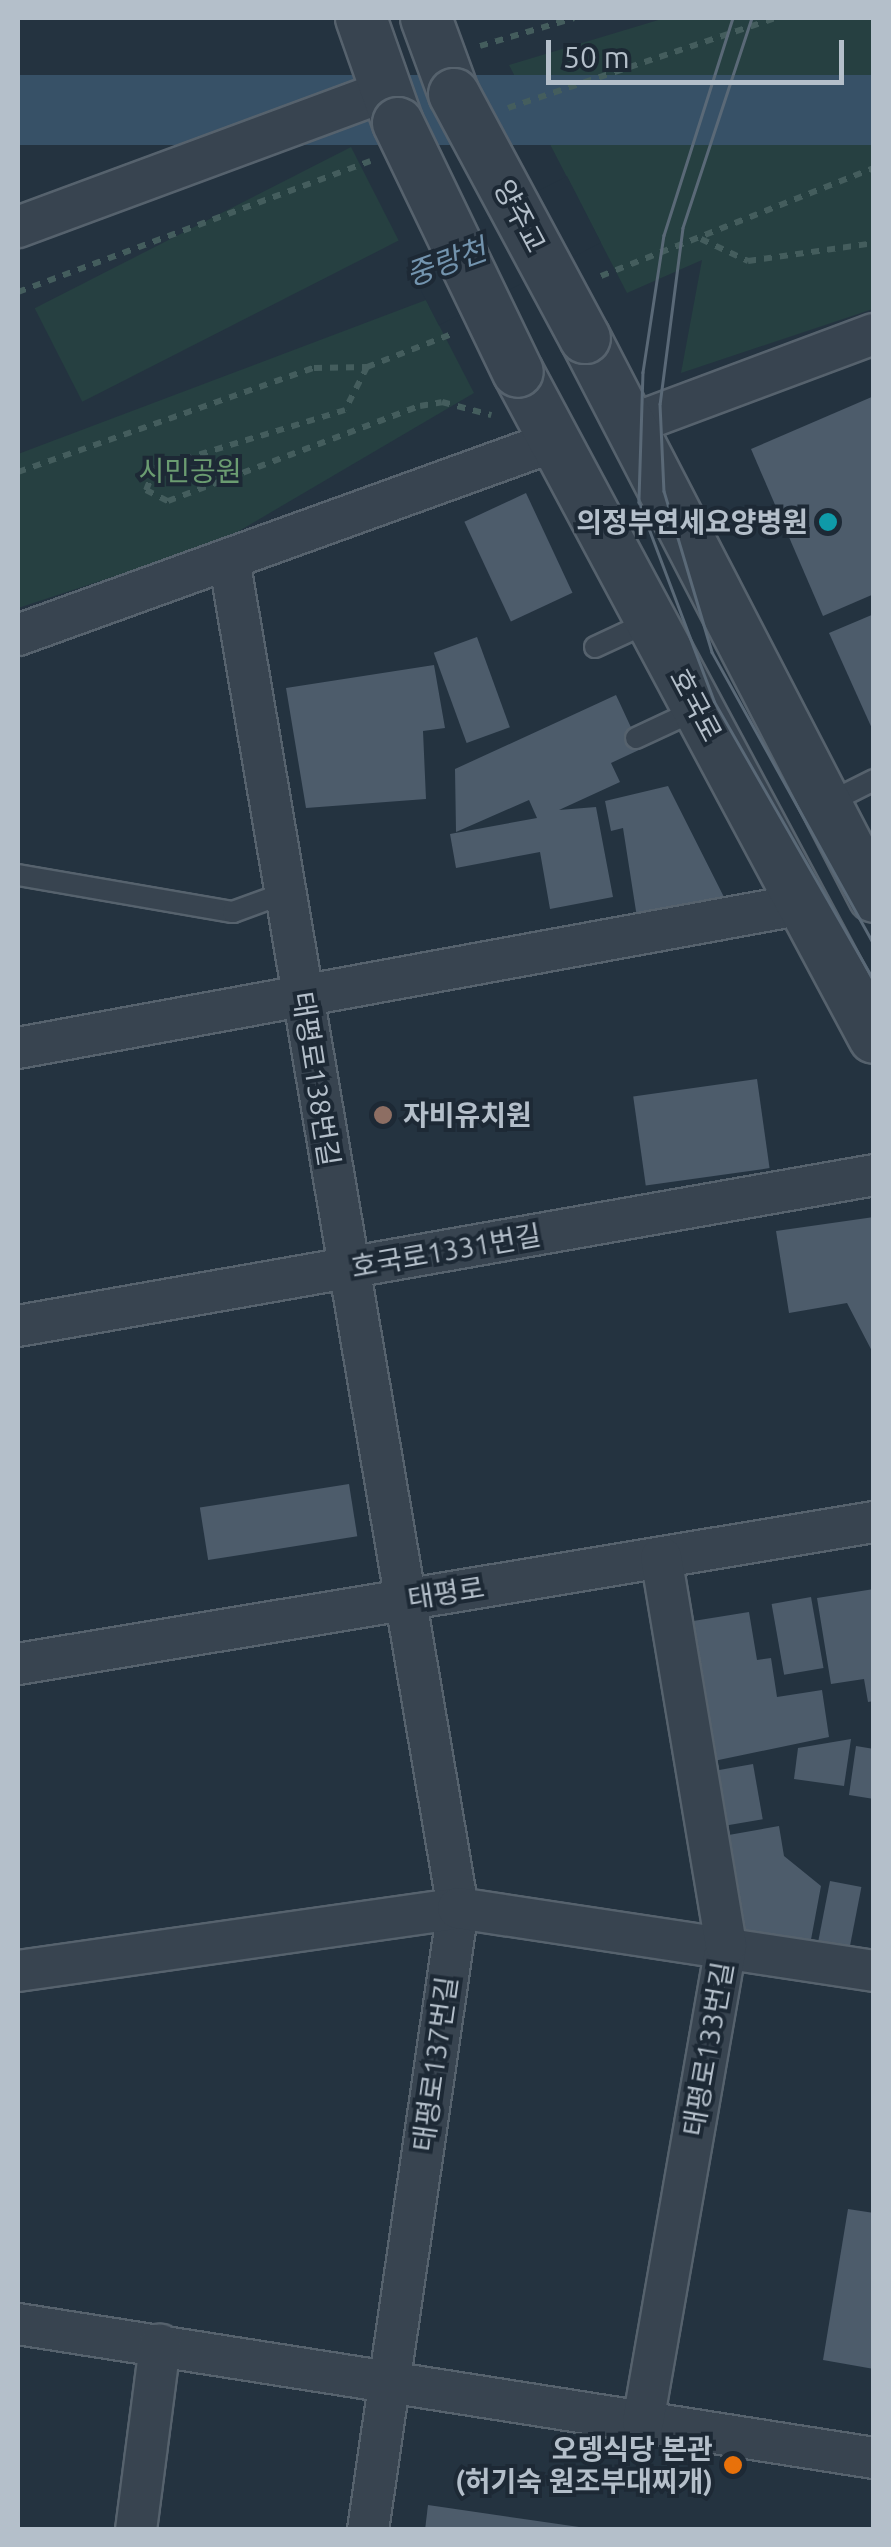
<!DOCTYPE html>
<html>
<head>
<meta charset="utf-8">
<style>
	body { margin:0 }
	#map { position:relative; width:891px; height:2547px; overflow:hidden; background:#243340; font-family:Ubuntu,"Noto Sans KR",sans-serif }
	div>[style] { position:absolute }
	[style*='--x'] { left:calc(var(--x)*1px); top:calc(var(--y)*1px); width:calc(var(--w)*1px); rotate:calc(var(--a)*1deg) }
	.green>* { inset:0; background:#264041; transform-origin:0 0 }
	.water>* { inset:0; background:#375167; transform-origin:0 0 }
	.pier>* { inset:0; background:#243340; transform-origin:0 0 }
	.building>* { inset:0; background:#4d5c6b; transform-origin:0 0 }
	.path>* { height:6px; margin-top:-3px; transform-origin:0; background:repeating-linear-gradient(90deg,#445d5d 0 8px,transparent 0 16px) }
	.roads { filter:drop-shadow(2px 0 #56626d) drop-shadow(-2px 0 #56626d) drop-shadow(0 2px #56626d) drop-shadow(0 -2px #56626d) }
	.service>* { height:20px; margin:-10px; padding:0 10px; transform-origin:10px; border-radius:10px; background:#384450 }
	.minor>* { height:40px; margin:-20px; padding:0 20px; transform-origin:20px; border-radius:20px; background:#384450 }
	.tertiary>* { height:50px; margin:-25px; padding:0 25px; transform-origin:25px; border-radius:25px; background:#384450 }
	.tram>* { height:2.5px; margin:-1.25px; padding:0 1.25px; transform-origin:1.25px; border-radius:1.25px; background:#5a6977 }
	.bridges { filter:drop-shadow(2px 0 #56626d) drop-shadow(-2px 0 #56626d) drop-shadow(0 2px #56626d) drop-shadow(0 -2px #56626d) }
	.tertiary-bridge>* { height:50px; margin:-25px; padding:0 25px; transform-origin:25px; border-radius:25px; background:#384450 }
	.dots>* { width:28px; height:28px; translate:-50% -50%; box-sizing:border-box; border:5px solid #1d2935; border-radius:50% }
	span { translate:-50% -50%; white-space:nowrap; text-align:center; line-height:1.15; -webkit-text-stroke:8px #1d2935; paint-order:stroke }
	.street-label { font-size:28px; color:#b4bfca }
	.park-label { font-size:28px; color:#6b9c71 }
	.poi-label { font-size:28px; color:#b4bfca; font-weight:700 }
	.right { translate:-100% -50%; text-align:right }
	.left { translate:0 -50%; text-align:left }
	.water-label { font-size:30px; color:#7394ae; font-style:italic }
	.frame { position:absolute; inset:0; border:20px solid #b4bfca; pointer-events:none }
	.scale { position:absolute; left:546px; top:40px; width:298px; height:45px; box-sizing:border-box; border:5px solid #b4bfca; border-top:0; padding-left:12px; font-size:30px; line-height:35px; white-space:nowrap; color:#b4bfca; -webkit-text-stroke:8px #1d2935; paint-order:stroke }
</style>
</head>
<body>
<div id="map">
	<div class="green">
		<div style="clip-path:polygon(665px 18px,873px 18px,873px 309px,681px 373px,702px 260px,627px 293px,509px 65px)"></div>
		<div style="left:351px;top:147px;width:105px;height:355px;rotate:63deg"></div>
		<div style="clip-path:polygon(426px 300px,474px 393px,222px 541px,18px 608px,18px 454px)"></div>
	</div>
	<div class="water">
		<div style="left:873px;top:75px;width:70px;height:908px;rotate:90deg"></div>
	</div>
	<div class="pier">
		<div style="left:567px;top:176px;width:75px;height:182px;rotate:63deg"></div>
	</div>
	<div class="building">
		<div style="clip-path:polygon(874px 396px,874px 594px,823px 616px,751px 449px)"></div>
		<div style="left:526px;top:493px;width:110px;height:68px;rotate:65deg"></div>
		<div style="clip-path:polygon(874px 614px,874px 733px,829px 633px)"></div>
		<div style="left:477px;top:637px;width:96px;height:46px;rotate:70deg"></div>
		<div style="clip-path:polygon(434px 665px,445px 728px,423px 731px,426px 799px,306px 808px,286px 688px)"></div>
		<div style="clip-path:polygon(616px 695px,641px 749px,611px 763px,620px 782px,559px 810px,596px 807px,613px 897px,550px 909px,540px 852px,456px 868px,450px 834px,537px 818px,529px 800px,456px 832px,455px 769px)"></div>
		<div style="clip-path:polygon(668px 786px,729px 907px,638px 924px,623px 828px,611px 831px,605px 801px)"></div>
		<div style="left:757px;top:1079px;width:90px;height:125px;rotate:82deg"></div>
		<div style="clip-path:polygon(874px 1217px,874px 1355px,847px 1303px,789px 1313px,776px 1231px)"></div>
		<div style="left:349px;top:1484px;width:53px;height:151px;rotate:81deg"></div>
		<div style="clip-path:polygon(874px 1589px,874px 1701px,868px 1702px,864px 1679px,831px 1684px,817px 1598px)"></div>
		<div style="left:811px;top:1597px;width:72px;height:40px;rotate:80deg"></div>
		<div style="clip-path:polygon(749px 1612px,757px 1660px,771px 1658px,777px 1697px,822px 1690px,829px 1737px,709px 1762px,687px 1622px)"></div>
		<div style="clip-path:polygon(851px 1739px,844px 1786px,794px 1779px,798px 1748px)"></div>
		<div style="clip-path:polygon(856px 1746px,874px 1749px,874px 1799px,849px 1795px)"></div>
		<div style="left:753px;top:1764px;width:56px;height:40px;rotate:80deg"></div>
		<div style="clip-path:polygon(779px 1826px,784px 1856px,821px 1886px,810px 1945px,740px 1932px,723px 1836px)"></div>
		<div style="left:830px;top:1881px;width:32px;height:63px;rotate:11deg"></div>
		<div style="clip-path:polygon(848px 2209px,874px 2213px,874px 2369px,823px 2360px)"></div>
		<div style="clip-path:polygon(428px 2505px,579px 2527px,579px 2530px,425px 2530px)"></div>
	</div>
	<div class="path">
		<div style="--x:480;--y:46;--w:98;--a:-16.6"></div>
		<div style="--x:508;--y:108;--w:283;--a:-18.6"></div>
		<div style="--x:701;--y:239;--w:52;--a:25.1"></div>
		<div style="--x:748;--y:261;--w:127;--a:-8.1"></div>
		<div style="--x:601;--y:276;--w:294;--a:-21.6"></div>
		<div style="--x:18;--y:292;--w:376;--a:-20.4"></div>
		<div style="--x:367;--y:367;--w:48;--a:117.1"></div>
		<div style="--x:345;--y:410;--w:199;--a:163"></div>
		<div style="--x:155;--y:468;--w:24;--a:112"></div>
		<div style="--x:146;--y:490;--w:25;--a:27"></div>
		<div style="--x:168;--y:501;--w:269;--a:-20.7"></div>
		<div style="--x:420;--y:406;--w:22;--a:-10"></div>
		<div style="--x:442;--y:402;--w:51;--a:14.9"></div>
		<div style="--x:18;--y:472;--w:314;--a:-19.4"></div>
		<div style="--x:314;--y:368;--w:53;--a:-1.1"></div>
		<div style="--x:367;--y:367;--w:93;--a:-21.3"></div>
	</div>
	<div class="roads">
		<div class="service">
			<div style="--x:595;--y:647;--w:62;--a:-24.9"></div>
			<div style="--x:636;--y:738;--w:66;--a:-25"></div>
			<div style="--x:826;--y:804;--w:54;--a:-26.6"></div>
			<div style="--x:18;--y:875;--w:218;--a:9.8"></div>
			<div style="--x:233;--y:912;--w:55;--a:-20.1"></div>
		</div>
		<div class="minor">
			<div style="--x:18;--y:227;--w:392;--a:-20.3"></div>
			<div style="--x:630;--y:425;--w:260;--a:-20.5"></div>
			<div style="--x:229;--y:559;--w:1368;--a:80.37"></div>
			<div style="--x:458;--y:1908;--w:628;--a:98.23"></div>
			<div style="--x:18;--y:635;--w:571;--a:-19.86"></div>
			<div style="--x:18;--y:1048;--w:798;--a:-10.39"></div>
			<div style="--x:18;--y:1326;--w:869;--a:-10"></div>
			<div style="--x:18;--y:1664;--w:868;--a:-9.42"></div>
			<div style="--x:18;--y:1971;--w:444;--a:-8.1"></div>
			<div style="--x:458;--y:1908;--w:421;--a:8.6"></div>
			<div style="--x:18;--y:2324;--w:866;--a:8.9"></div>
			<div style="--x:643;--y:2422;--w:484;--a:-80.1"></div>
			<div style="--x:726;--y:1945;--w:393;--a:-99.5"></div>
			<div style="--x:136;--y:2530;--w:187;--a:-82.6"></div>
		</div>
		<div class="tertiary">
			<div style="--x:361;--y:18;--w:111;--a:70.6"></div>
			<div style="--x:426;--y:18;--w:81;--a:69.8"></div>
			<div style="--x:585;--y:338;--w:629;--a:62.66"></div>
			<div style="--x:518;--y:372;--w:755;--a:61.87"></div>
		</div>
	</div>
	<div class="tram">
		<div style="--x:733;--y:18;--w:228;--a:107.6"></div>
		<div style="--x:664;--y:235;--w:139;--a:98.7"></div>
		<div style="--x:643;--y:372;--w:130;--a:91.8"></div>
		<div style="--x:639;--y:502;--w:213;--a:69.3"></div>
		<div style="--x:714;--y:701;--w:322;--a:60.2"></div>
		<div style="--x:752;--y:18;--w:221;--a:108.2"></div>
		<div style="--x:683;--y:228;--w:177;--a:97.4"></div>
		<div style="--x:660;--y:404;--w:87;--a:87.4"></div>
		<div style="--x:664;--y:491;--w:168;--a:73.4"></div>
		<div style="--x:712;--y:652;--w:334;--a:61"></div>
	</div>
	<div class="bridges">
		<div class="tertiary-bridge">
			<div style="--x:454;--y:94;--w:277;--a:61.8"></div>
			<div style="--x:398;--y:123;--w:276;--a:64.3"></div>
		</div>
	</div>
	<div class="dots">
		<div style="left:828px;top:522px;background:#0f9aa8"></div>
		<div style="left:383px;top:1115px;background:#8d6e63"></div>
		<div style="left:733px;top:2465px;background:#e8710a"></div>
	</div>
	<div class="street-label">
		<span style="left:520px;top:216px;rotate:62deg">양주교</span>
		<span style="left:696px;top:705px;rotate:62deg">호국로</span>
		<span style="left:316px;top:1079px;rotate:81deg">태평로138번길</span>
		<span style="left:446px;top:1251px;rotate:-10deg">호국로1331번길</span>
		<span style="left:446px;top:1593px;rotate:-9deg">태평로</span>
		<span style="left:708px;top:2049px;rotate:-80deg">태평로133번길</span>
		<span style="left:435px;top:2064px;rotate:-82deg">태평로137번길</span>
	</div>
	<div class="park-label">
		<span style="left:190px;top:471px">시민공원</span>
	</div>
	<div class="poi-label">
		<span class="right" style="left:808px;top:522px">의정부연세요양병원</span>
		<span class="left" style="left:403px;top:1115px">자비유치원</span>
		<span class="right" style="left:713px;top:2465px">오뎅식당 본관<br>(허기숙 원조부대찌개)</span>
	</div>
	<div class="water-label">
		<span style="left:446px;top:262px;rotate:-20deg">중랑천</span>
	</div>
	<div class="frame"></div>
	<div class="scale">50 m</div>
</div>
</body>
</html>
